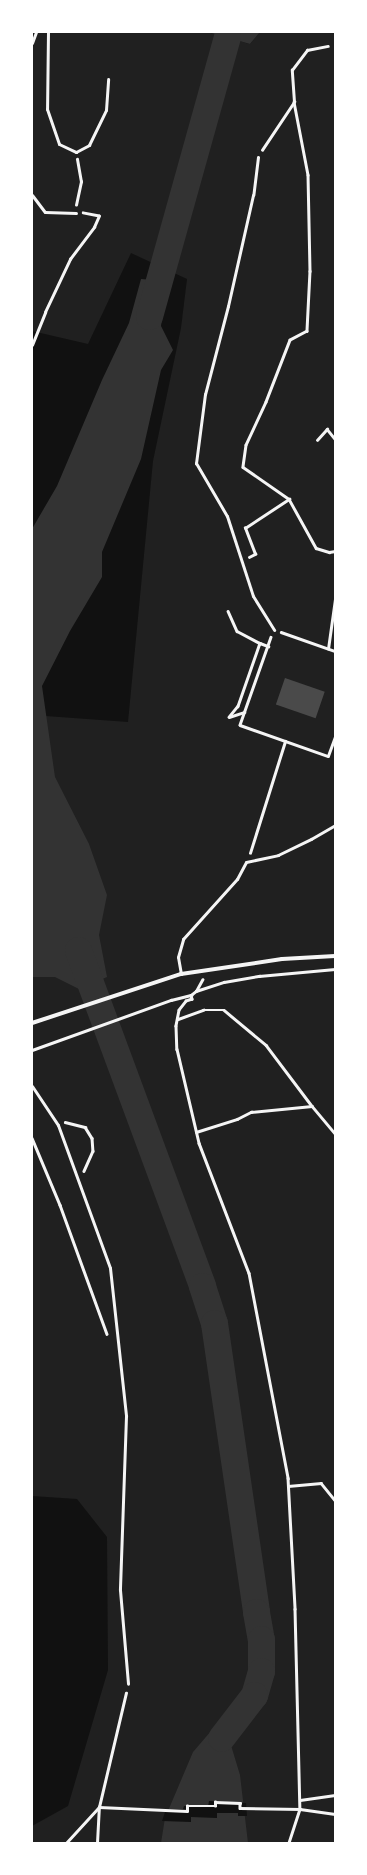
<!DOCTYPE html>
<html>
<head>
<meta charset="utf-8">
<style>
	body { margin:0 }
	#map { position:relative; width:367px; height:1875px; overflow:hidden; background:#111; font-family:"Noto Serif",serif }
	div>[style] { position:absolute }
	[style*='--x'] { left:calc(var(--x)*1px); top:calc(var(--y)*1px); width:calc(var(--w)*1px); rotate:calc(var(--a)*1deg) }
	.green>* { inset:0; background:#202020 }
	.water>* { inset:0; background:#333 }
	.pier>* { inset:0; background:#111 }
	.river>* { height:27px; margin:-13.5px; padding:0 13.5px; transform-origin:13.5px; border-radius:13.5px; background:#333 }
	.building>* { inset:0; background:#4a4a4a; transform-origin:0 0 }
	.path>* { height:2.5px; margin:-1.25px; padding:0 1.25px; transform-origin:1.25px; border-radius:1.25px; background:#f5f5f5 }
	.service>* { height:3px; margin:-1.5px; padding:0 1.5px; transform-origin:1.5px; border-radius:1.5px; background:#f5f5f5 }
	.minor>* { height:4px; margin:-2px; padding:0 2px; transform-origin:2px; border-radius:2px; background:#f5f5f5 }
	span { translate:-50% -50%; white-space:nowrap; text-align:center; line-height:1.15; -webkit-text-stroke:3px #fff; paint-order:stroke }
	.frame { position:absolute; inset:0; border:33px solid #fff; pointer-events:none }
</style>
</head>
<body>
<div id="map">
	<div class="green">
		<div style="clip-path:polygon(32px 32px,208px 32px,250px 44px,260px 32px,335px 32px,335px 1843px,32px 1843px,32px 1826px,68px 1806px,108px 1670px,107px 1537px,77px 1499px,32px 1496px,32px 715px,128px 722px,153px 461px,181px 328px,187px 279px,131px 253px,88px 344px,32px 331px)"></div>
	</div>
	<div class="water">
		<div style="clip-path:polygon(208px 32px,260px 32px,250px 44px)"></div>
		<div style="clip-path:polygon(141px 279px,166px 281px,161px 326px,173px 350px,161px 370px,141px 459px,102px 552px,102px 577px,70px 631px,42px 686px,55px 777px,89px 844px,107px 895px,99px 935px,107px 977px,79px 989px,55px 977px,32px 977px,32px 529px,57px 486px,102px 380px,129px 323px)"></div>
		<div style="clip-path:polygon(242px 1695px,245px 1722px,230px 1742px,240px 1775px,248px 1843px,161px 1843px,165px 1818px,193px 1752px)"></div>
	</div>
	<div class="pier">
		<div style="clip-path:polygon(209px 1801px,246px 1803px,247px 1816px,238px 1816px,238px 1813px,217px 1813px,217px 1818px,191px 1817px,191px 1822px,162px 1821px,166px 1809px,183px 1809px,184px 1806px,208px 1807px)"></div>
	</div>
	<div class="river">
		<div style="--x:149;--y:316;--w:290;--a:-74.4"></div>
		<div style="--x:78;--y:950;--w:358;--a:69.7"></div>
		<div style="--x:202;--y:1286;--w:39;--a:72"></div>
		<div style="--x:214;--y:1323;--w:292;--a:81.7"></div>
		<div style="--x:256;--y:1612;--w:27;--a:80"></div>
		<div style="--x:261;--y:1639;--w:32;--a:90"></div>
		<div style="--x:261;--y:1671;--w:25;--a:106"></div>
		<div style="--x:254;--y:1695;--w:54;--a:127.5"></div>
	</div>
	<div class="building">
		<div style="left:285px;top:678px;width:42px;height:28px;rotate:19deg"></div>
	</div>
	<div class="path">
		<div style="--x:294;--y:102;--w:74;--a:79.1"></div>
		<div style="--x:308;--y:175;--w:96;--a:88.8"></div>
		<div style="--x:310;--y:271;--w:60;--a:92.9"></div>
		<div style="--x:307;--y:331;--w:19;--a:152"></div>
		<div style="--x:290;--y:340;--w:66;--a:111.2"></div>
		<div style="--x:266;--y:402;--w:47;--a:114.9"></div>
		<div style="--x:246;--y:445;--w:22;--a:98"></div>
		<div style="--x:243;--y:467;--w:56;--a:34.8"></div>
		<div style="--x:289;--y:499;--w:56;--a:61.1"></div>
		<div style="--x:316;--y:548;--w:14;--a:17"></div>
		<div style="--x:329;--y:552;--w:6;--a:-9"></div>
		<div style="--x:262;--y:150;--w:58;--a:-56.3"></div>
		<div style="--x:294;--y:102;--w:32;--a:-94"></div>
		<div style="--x:292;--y:70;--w:25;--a:-53"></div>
		<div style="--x:307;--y:50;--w:21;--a:-11"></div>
		<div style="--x:76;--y:205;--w:24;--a:-78"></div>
		<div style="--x:81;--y:182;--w:23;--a:-100"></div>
		<div style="--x:32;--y:345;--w:35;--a:-68"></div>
		<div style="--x:45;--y:312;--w:59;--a:-64.7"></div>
		<div style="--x:70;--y:259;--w:40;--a:-53"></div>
		<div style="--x:94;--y:227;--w:12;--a:-66"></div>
		<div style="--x:99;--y:216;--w:16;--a:-169"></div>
		<div style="--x:317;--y:440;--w:15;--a:-48"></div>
		<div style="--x:327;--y:429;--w:13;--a:51"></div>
		<div style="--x:249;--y:557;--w:7;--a:-27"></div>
		<div style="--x:255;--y:554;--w:28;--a:-111"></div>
		<div style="--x:245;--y:528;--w:53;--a:-33.4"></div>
		<div style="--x:228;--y:611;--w:22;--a:66"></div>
		<div style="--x:237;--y:631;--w:26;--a:28"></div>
		<div style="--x:260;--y:643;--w:67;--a:109.2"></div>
		<div style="--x:238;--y:706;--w:14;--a:129"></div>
		<div style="--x:229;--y:717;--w:16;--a:-18"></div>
		<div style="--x:281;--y:632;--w:57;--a:19.4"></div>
		<div style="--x:271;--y:637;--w:93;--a:109.4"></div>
		<div style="--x:240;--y:725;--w:93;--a:19.4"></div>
		<div style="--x:328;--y:756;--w:20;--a:-70"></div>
		<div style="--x:260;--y:643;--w:9;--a:21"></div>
		<div style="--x:328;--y:649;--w:50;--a:-82"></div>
		<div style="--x:250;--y:853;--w:117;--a:-72.6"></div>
		<div style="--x:196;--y:991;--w:29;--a:-18"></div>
		<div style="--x:224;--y:982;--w:36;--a:-10"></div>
		<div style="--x:259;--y:976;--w:76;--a:-5.3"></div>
		<div style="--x:191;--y:995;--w:4;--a:76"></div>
		<div style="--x:192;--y:999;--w:6;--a:162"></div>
		<div style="--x:186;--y:1001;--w:11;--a:128"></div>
		<div style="--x:179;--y:1010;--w:16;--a:101"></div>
		<div style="--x:176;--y:1026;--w:23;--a:88"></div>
		<div style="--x:177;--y:1049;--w:97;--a:76.8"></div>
		<div style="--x:199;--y:1143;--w:139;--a:69"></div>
		<div style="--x:249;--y:1273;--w:209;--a:79.2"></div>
		<div style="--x:288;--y:1478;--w:131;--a:86.9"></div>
		<div style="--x:295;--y:1609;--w:200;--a:88.6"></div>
		<div style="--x:300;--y:1809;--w:36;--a:108"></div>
		<div style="--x:178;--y:1019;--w:27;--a:-20"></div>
		<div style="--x:203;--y:1010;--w:21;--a:0"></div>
		<div style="--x:224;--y:1010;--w:55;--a:39.8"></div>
		<div style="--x:266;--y:1045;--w:76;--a:53"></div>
		<div style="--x:312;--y:1106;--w:35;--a:50"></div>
		<div style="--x:32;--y:1050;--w:148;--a:-19.8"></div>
		<div style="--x:171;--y:1000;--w:21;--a:-14"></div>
		<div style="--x:191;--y:995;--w:6;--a:-39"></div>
		<div style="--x:196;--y:991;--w:13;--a:-61"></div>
		<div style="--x:65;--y:1122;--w:21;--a:14"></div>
		<div style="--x:85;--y:1127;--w:13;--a:58"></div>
		<div style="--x:92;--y:1138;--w:13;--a:86"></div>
		<div style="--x:93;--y:1151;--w:22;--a:114"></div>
		<div style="--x:196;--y:1132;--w:43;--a:-17.6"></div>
		<div style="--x:237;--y:1119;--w:16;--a:-27"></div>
		<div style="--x:251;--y:1112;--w:61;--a:-5.6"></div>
		<div style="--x:32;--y:1138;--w:73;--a:67.3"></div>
		<div style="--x:60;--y:1205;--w:137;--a:70"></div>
		<div style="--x:288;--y:1486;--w:33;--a:-5"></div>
		<div style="--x:321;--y:1483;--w:22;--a:51"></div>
		<div style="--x:300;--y:1800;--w:35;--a:-8"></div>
		<div style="--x:66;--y:1843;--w:49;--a:-47.5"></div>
		<div style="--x:99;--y:1807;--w:88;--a:2.6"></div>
		<div style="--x:187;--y:1811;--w:5;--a:-90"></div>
		<div style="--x:187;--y:1806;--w:28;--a:0"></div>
		<div style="--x:215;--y:1806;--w:4;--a:-90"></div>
		<div style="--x:215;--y:1802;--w:25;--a:2"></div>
		<div style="--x:240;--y:1803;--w:5;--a:90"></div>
		<div style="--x:240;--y:1808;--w:60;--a:1"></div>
		<div style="--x:300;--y:1809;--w:35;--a:8"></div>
		<div style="--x:97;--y:1843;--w:36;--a:-87"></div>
		<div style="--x:99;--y:1807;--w:117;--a:-76.7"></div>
	</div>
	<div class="service">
		<div style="--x:48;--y:32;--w:77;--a:90.7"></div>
		<div style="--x:47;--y:109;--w:37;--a:71"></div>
		<div style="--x:59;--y:144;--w:19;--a:25"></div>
		<div style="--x:76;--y:152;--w:15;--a:-28"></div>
		<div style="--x:89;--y:145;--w:39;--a:-64"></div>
		<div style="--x:106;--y:110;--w:31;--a:-86"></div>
		<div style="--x:32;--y:43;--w:12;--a:-70"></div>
		<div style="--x:258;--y:157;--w:38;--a:97"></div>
		<div style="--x:253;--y:195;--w:114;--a:102.7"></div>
		<div style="--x:228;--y:306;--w:91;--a:104.6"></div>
		<div style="--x:205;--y:394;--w:70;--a:97.4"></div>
		<div style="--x:196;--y:463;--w:61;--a:59.7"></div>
		<div style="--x:227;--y:516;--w:84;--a:72"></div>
		<div style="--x:253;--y:596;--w:40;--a:58"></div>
		<div style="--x:32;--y:195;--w:21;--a:53"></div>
		<div style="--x:45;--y:212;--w:31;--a:2"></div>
		<div style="--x:181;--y:974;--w:17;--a:-100"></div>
		<div style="--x:178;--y:957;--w:19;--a:-74"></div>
		<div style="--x:183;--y:939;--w:81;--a:-48"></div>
		<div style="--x:237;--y:879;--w:19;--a:-62"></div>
		<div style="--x:246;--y:862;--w:33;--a:-12"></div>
		<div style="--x:278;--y:855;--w:37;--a:-26"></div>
		<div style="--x:311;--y:839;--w:28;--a:-30"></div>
		<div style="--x:32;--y:1086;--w:47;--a:56.3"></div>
		<div style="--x:58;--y:1125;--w:152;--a:70"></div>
		<div style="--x:110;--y:1268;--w:149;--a:83.8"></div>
		<div style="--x:126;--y:1416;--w:174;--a:92"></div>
		<div style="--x:120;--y:1590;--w:94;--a:85.1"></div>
	</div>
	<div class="minor">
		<div style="--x:32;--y:1023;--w:157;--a:-18.2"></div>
		<div style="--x:181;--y:974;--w:102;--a:-8.4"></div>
		<div style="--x:282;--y:959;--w:53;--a:-3.2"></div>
	</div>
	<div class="frame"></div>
</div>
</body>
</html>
